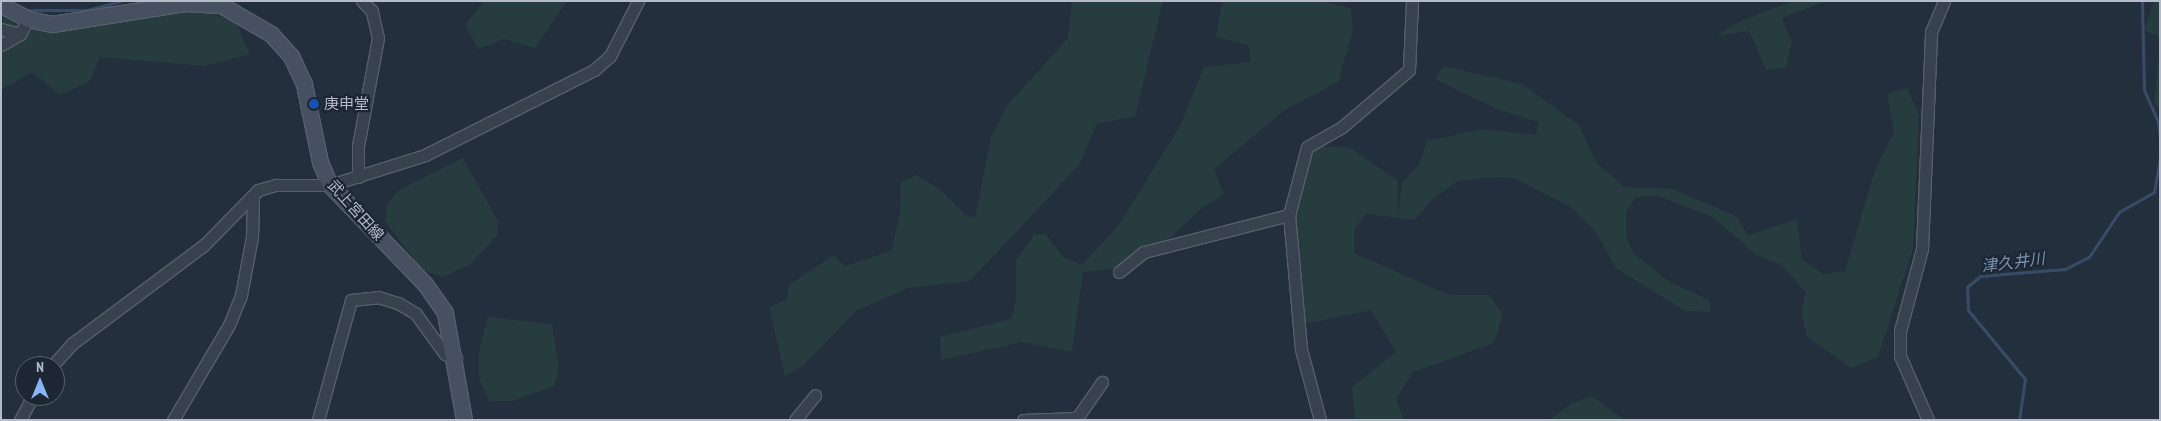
<!DOCTYPE html>
<html>
<head>
<meta charset="utf-8">
<style>
	body { margin:0 }
	#map { position:relative; width:2161px; height:421px; overflow:hidden; background:#242f3e; font-family:"PT Sans Narrow","Noto Sans JP",sans-serif }
	div>[style] { position:absolute }
	[style*='--x'] { left:calc(var(--x)*1px); top:calc(var(--y)*1px); width:calc(var(--w)*1px); rotate:calc(var(--a)*1deg) }
	.green>* { inset:0; background:#263c3f }
	.stream>* { height:3px; margin:-1.5px; padding:0 1.5px; transform-origin:1.5px; border-radius:1.5px; background:#394c67 }
	.roads { filter:drop-shadow(1px 0 #565f6c) drop-shadow(-1px 0 #565f6c) drop-shadow(0 1px #565f6c) drop-shadow(0 -1px #565f6c) }
	.street>* { height:11px; margin:-5.5px; padding:0 5.5px; transform-origin:5.5px; border-radius:5.5px; background:#38414e }
	.secondary>* { height:15px; margin:-7.5px; padding:0 7.5px; transform-origin:7.5px; border-radius:7.5px; background:#465061 }
	.dots>* { width:14px; height:14px; translate:-50% -50%; box-sizing:border-box; border:2px solid #1d2633; border-radius:50% }
	span { translate:-50% -50%; white-space:nowrap; text-align:center; line-height:1.15; -webkit-text-stroke:4.5px #1d2633; paint-order:stroke }
	.poi-label { font-size:15px; color:#b4bcc9 }
	.left { translate:0 -50%; text-align:left }
	.street-label { font-size:15px; color:#b4bcc9 }
	.water-label { font-size:16px; color:#7c92b1; font-style:italic }
	.frame { position:absolute; inset:0; border:2px solid #b4bcc9; pointer-events:none }
	.north { position:absolute; left:15px; top:356px; width:50px; height:50px; box-sizing:border-box; background:#1d2633; border:1px solid #59626f; border-radius:50%; rotate:0deg; font-size:14px; font-weight:700; line-height:20px; text-align:center; color:#b4bcc9 }
	.north::after { content:''; display:block; margin:auto; width:18px; height:22px; background:#8ab4f8; clip-path:polygon(50% 0,100% 100%,50% 72%,0 100%) }
</style>
</head>
<body>
<div id="map">
	<div class="green">
		<div style="clip-path:polygon(484px 1px,567px 1px,535px 48px,504px 39px,478px 49px,465px 25px)"></div>
		<div style="clip-path:polygon(1072px 1px,1163px 1px,1135px 117px,1097px 123px,1080px 164px,970px 281px,908px 288px,856px 311px,803px 365px,785px 377px,769px 307px,786px 300px,789px 285px,834px 255px,845px 266px,891px 251px,900px 214px,901px 182px,916px 175px,939px 189px,964px 214px,975px 218px,991px 137px,1007px 106px,1068px 38px)"></div>
		<div style="clip-path:polygon(1222px 1px,1322px 1px,1351px 8px,1353px 30px,1338px 82px,1285px 110px,1214px 169px,1224px 194px,1202px 208px,1140px 266px,1083px 272px,1072px 352px,1022px 342px,941px 360px,940px 337px,1011px 319px,1016px 299px,1016px 260px,1034px 235px,1046px 234px,1062px 256px,1082px 265px,1119px 225px,1181px 124px,1204px 67px,1251px 62px,1248px 45px,1216px 37px)"></div>
		<div style="clip-path:polygon(1792px 1px,1826px 1px,1782px 18px,1792px 42px,1786px 67px,1766px 70px,1749px 31px,1717px 36px,1734px 24px)"></div>
		<div style="clip-path:polygon(2154px 1px,2160px 1px,2160px 37px,2144px 30px)"></div>
		<div style="clip-path:polygon(200px 9px,236px 22px,250px 54px,203px 66px,100px 57px,90px 81px,60px 95px,32px 72px,1px 90px,3px 18px)"></div>
		<div style="clip-path:polygon(2160px 46px,2160px 111px,2154px 103px)"></div>
		<div style="clip-path:polygon(1443px 66px,1522px 84px,1579px 125px,1596px 162px,1624px 187px,1672px 189px,1736px 216px,1748px 235px,1797px 219px,1802px 260px,1823px 274px,1845px 271px,1875px 170px,1894px 132px,1887px 94px,1907px 88px,1919px 115px,1913px 249px,1878px 357px,1851px 368px,1807px 337px,1801px 312px,1806px 292px,1781px 265px,1756px 255px,1713px 217px,1658px 196px,1636px 197px,1626px 212px,1626px 235px,1634px 254px,1671px 283px,1709px 300px,1711px 312px,1685px 311px,1616px 268px,1595px 231px,1569px 206px,1514px 178px,1485px 177px,1457px 182px,1431px 200px,1415px 220px,1366px 214px,1354px 230px,1354px 253px,1449px 295px,1489px 295px,1503px 314px,1494px 343px,1413px 372px,1396px 399px,1404px 420px,1355px 420px,1352px 387px,1396px 352px,1371px 310px,1305px 324px,1296px 236px,1298px 178px,1317px 146px,1349px 147px,1397px 180px,1398px 215px,1402px 183px,1419px 165px,1427px 141px,1482px 129px,1536px 135px,1538px 122px,1497px 109px,1435px 79px)"></div>
		<div style="clip-path:polygon(463px 158px,498px 221px,497px 236px,469px 265px,443px 277px,422px 270px,385px 221px,387px 205px,399px 190px)"></div>
		<div style="clip-path:polygon(488px 317px,552px 324px,559px 369px,554px 386px,512px 401px,489px 401px,479px 378px,479px 350px)"></div>
		<div style="clip-path:polygon(1592px 396px,1625px 420px,1549px 420px,1572px 403px)"></div>
	</div>
	<div class="stream">
		<div style="--x:2142;--y:1;--w:89;--a:88.7"></div>
		<div style="--x:2144;--y:90;--w:34;--a:66"></div>
		<div style="--x:2158;--y:121;--w:17;--a:83"></div>
		<div style="--x:28;--y:10;--w:59;--a:0"></div>
		<div style="--x:87;--y:10;--w:35;--a:-15"></div>
		<div style="--x:2019;--y:420;--w:41;--a:-81.7"></div>
		<div style="--x:2025;--y:379;--w:89;--a:-129.6"></div>
		<div style="--x:1968;--y:310;--w:23;--a:-92"></div>
		<div style="--x:1967;--y:287;--w:17;--a:-40"></div>
		<div style="--x:1980;--y:276;--w:85;--a:-4.7"></div>
		<div style="--x:2065;--y:269;--w:27;--a:-27"></div>
		<div style="--x:2089;--y:257;--w:54;--a:-56.3"></div>
		<div style="--x:2119;--y:212;--w:40;--a:-29.7"></div>
		<div style="--x:2154;--y:192;--w:35;--a:-80"></div>
	</div>
	<div class="roads">
		<div class="street">
			<div style="--x:1;--y:29;--w:20;--a:15"></div>
			<div style="--x:20;--y:34;--w:17;--a:-62"></div>
			<div style="--x:1;--y:45;--w:22;--a:-30"></div>
			<div style="--x:358;--y:177;--w:31;--a:-90"></div>
			<div style="--x:358;--y:146;--w:110;--a:-79.5"></div>
			<div style="--x:378;--y:38;--w:28;--a:-103"></div>
			<div style="--x:372;--y:11;--w:14;--a:-135"></div>
			<div style="--x:1119;--y:272;--w:32;--a:-39"></div>
			<div style="--x:1144;--y:252;--w:150;--a:-14.3"></div>
			<div style="--x:52;--y:366;--w:31;--a:-48"></div>
			<div style="--x:73;--y:343;--w:164;--a:-36.8"></div>
			<div style="--x:204;--y:245;--w:77;--a:-45.5"></div>
			<div style="--x:258;--y:190;--w:19;--a:-16"></div>
			<div style="--x:276;--y:185;--w:54;--a:0"></div>
			<div style="--x:330;--y:185;--w:100;--a:-17.5"></div>
			<div style="--x:425;--y:155;--w:189;--a:-26.7"></div>
			<div style="--x:594;--y:70;--w:21;--a:-41"></div>
			<div style="--x:610;--y:56;--w:62;--a:-63"></div>
			<div style="--x:20;--y:420;--w:27;--a:-62"></div>
			<div style="--x:173;--y:420;--w:110;--a:-59.5"></div>
			<div style="--x:229;--y:325;--w:32;--a:-68"></div>
			<div style="--x:241;--y:295;--w:59;--a:-79.3"></div>
			<div style="--x:252;--y:237;--w:41;--a:-88.6"></div>
			<div style="--x:318;--y:420;--w:124;--a:-74.6"></div>
			<div style="--x:351;--y:300;--w:27;--a:-6"></div>
			<div style="--x:378;--y:297;--w:21;--a:17"></div>
			<div style="--x:398;--y:303;--w:21;--a:31"></div>
			<div style="--x:416;--y:314;--w:49;--a:54.1"></div>
			<div style="--x:445;--y:354;--w:12;--a:20"></div>
			<div style="--x:795;--y:420;--w:32;--a:-51"></div>
			<div style="--x:1023;--y:420;--w:54;--a:-2.1"></div>
			<div style="--x:1077;--y:418;--w:44;--a:-55.2"></div>
			<div style="--x:1320;--y:420;--w:73;--a:-105"></div>
			<div style="--x:1301;--y:349;--w:135;--a:-95.1"></div>
			<div style="--x:1289;--y:215;--w:70;--a:-75.2"></div>
			<div style="--x:1307;--y:147;--w:40;--a:-29.7"></div>
			<div style="--x:1342;--y:127;--w:88;--a:-40.4"></div>
			<div style="--x:1409;--y:70;--w:69;--a:-87.5"></div>
			<div style="--x:1928;--y:420;--w:70;--a:-113.6"></div>
			<div style="--x:1900;--y:356;--w:25;--a:-90"></div>
			<div style="--x:1900;--y:331;--w:85;--a:-75"></div>
			<div style="--x:1922;--y:249;--w:217;--a:-87.6"></div>
			<div style="--x:1931;--y:32;--w:34;--a:-67"></div>
		</div>
		<div class="secondary">
			<div style="--x:1;--y:5;--w:30;--a:27"></div>
			<div style="--x:28;--y:19;--w:25;--a:12"></div>
			<div style="--x:52;--y:24;--w:134;--a:-9"></div>
			<div style="--x:184;--y:3;--w:37;--a:3"></div>
			<div style="--x:221;--y:5;--w:58;--a:30.1"></div>
			<div style="--x:271;--y:34;--w:30;--a:48"></div>
			<div style="--x:291;--y:56;--w:31;--a:65"></div>
			<div style="--x:304;--y:84;--w:80;--a:78.4"></div>
			<div style="--x:320;--y:162;--w:25;--a:67"></div>
			<div style="--x:330;--y:185;--w:137;--a:46.2"></div>
			<div style="--x:425;--y:284;--w:35;--a:55"></div>
			<div style="--x:445;--y:313;--w:109;--a:79.9"></div>
		</div>
	</div>
	<div class="dots">
		<div style="left:314px;top:104px;background:#1a4fb4"></div>
	</div>
	<div class="poi-label">
		<span class="left" style="left:324px;top:104px">庚申堂</span>
	</div>
	<div class="street-label">
		<span style="left:356px;top:210px;rotate:48deg">武上宮田線</span>
	</div>
	<div class="water-label">
		<span style="left:2013px;top:262px;rotate:-7deg">津久井川</span>
	</div>
	<div class="frame"></div>
	<div class="north">N</div>
</div>
</body>
</html>
